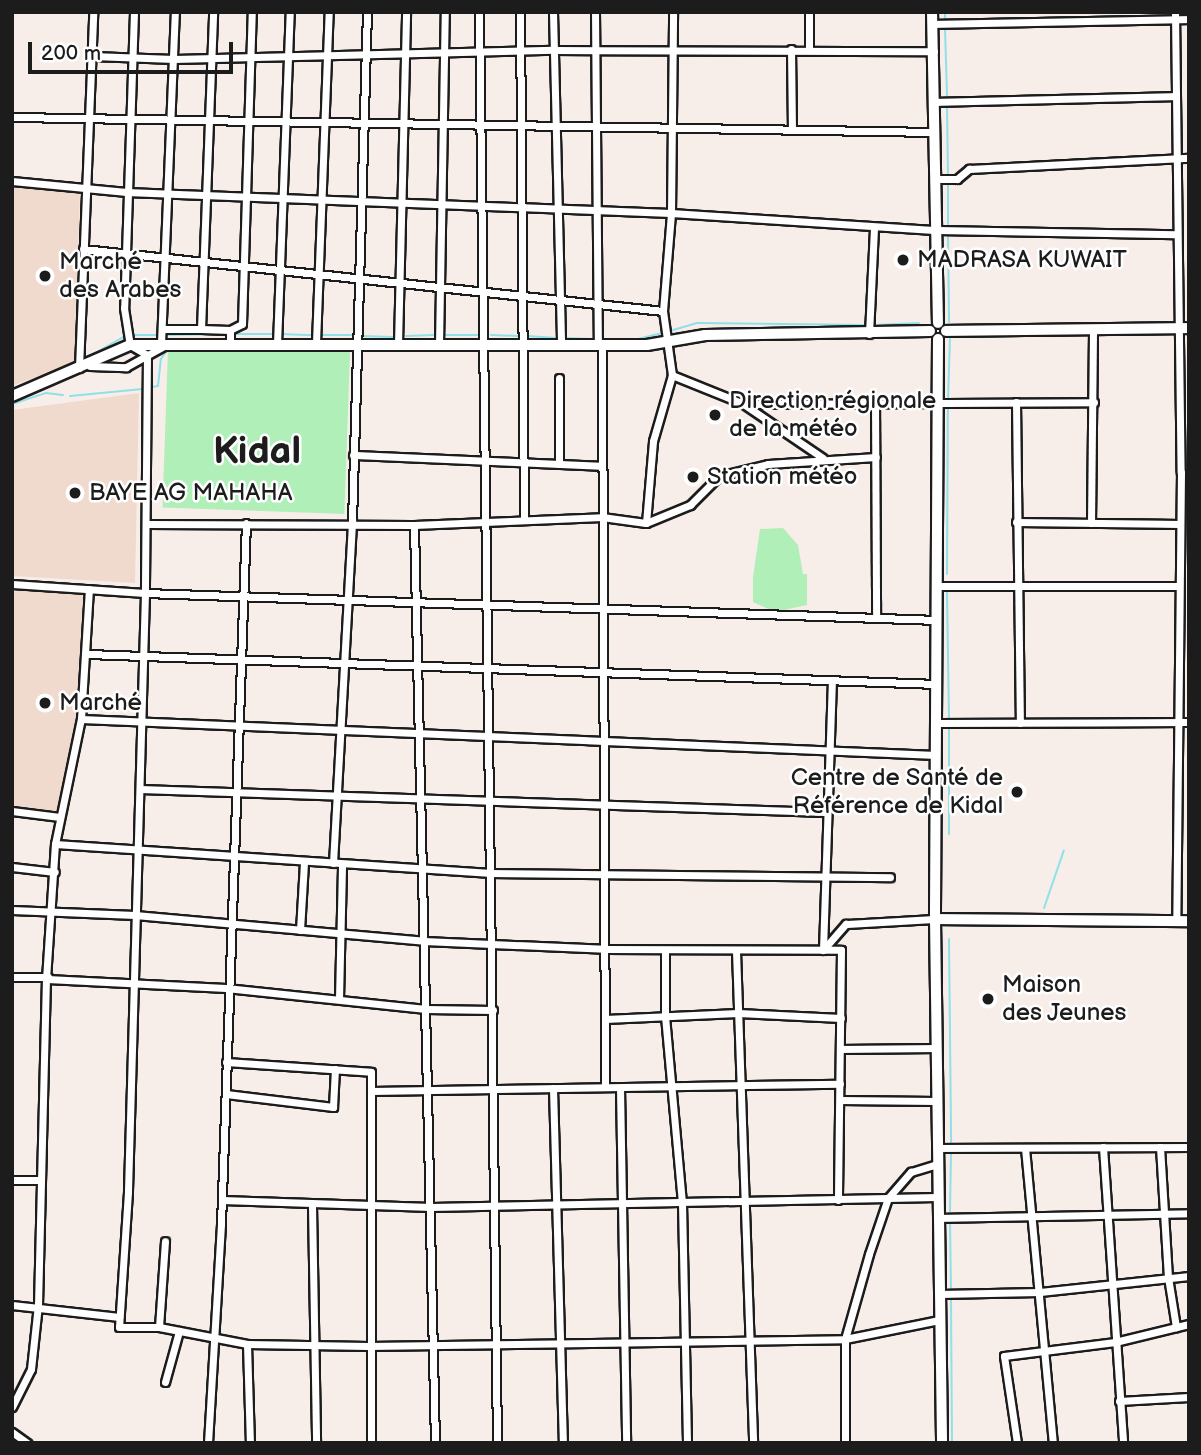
<!DOCTYPE html>
<html>
<head>
<meta charset="utf-8">
<style>
	body { margin:0 }
	#map { position:relative; width:1201px; height:1455px; overflow:hidden; background:#f8eee9; font-family:"Balsamiq Sans",sans-serif }
	div>[style] { position:absolute }
	[style*='--x'] { left:calc(var(--x)*1px); top:calc(var(--y)*1px); width:calc(var(--w)*1px); rotate:calc(var(--a)*1deg) }
	.built>* { inset:0; background:#f0dace }
	.green>* { inset:0; background:#b0efb7; transform-origin:0 0 }
	.stream>* { height:2px; margin:-1px; padding:0 1px; transform-origin:1px; border-radius:1px; background:#8fe0e8 }
	.roads { filter:drop-shadow(2px 0 #1c1c1c) drop-shadow(-2px 0 #1c1c1c) drop-shadow(0 2px #1c1c1c) drop-shadow(0 -2px #1c1c1c) }
	.street>* { height:7px; margin:-3.5px; padding:0 3.5px; transform-origin:3.5px; border-radius:3.5px; background:#fff }
	.secondary>* { height:10px; margin:-5px; padding:0 5px; transform-origin:5px; border-radius:5px; background:#fff }
	.primary>* { height:10px; margin:-5px; padding:0 5px; transform-origin:5px; border-radius:5px; background:#fff }
	.dots>* { width:19px; height:19px; translate:-50% -50%; box-sizing:border-box; border:4px solid #fff; border-radius:50% }
	span { translate:-50% -50%; white-space:nowrap; text-align:center; line-height:1.15; -webkit-text-stroke:5px #fff; paint-order:stroke }
	.poi-label { font-size:24px; color:#1c1c1c }
	.left { translate:0 -50%; text-align:left }
	.right { translate:-100% -50%; text-align:right }
	.town-label { font-size:38px; color:#1c1c1c; font-weight:700 }
	.frame { position:absolute; inset:0; border:14px solid #1c1c1c; pointer-events:none }
	.scale { position:absolute; left:28px; top:42px; width:205px; height:32px; box-sizing:border-box; border:4px solid #1c1c1c; border-top:0; padding-left:9px; font-size:21px; line-height:24px; white-space:nowrap; color:#1c1c1c; -webkit-text-stroke:5px #fff; paint-order:stroke }
</style>
</head>
<body>
<div id="map">
	<div class="built">
		<div style="clip-path:polygon(12px 184px,80px 190px,75px 362px,12px 386px)"></div>
		<div style="clip-path:polygon(139px 393px,135px 583px,12px 576px,12px 410px)"></div>
		<div style="clip-path:polygon(12px 588px,86px 594px,77px 721px,57px 814px,12px 808px)"></div>
	</div>
	<div class="green">
		<div style="left:350px;top:352px;width:162px;height:182px;rotate:92deg"></div>
		<div style="clip-path:polygon(783px 528px,798px 545px,803px 574px,807px 574px,807px 605px,775px 612px,753px 602px,753px 577px,760px 529px)"></div>
	</div>
	<div class="stream">
		<div style="--x:945;--y:12;--w:9;--a:90"></div>
		<div style="--x:945;--y:28;--w:68;--a:88.3"></div>
		<div style="--x:947;--y:106;--w:70;--a:89.2"></div>
		<div style="--x:948;--y:183;--w:41;--a:90"></div>
		<div style="--x:948;--y:234;--w:88;--a:89.3"></div>
		<div style="--x:874;--y:325;--w:45;--a:-2.5"></div>
		<div style="--x:673;--y:330;--w:26;--a:-16"></div>
		<div style="--x:698;--y:323;--w:167;--a:0.7"></div>
		<div style="--x:234;--y:334;--w:39;--a:0"></div>
		<div style="--x:280;--y:334;--w:33;--a:2"></div>
		<div style="--x:132;--y:335;--w:26;--a:0"></div>
		<div style="--x:166;--y:335;--w:61;--a:-0.9"></div>
		<div style="--x:321;--y:335;--w:30;--a:0"></div>
		<div style="--x:444;--y:335;--w:34;--a:0"></div>
		<div style="--x:491;--y:335;--w:27;--a:2"></div>
		<div style="--x:361;--y:336;--w:32;--a:2"></div>
		<div style="--x:406;--y:336;--w:27;--a:-2"></div>
		<div style="--x:527;--y:336;--w:30;--a:4"></div>
		<div style="--x:566;--y:338;--w:26;--a:2"></div>
		<div style="--x:634;--y:340;--w:29;--a:-14"></div>
		<div style="--x:363;--y:351;--w:37;--a:0"></div>
		<div style="--x:85;--y:359;--w:46;--a:-29.9"></div>
		<div style="--x:152;--y:387;--w:6;--a:-9"></div>
		<div style="--x:158;--y:386;--w:27;--a:-84"></div>
		<div style="--x:161;--y:359;--w:9;--a:-58"></div>
		<div style="--x:166;--y:351;--w:33;--a:-2"></div>
		<div style="--x:12;--y:390;--w:21;--a:-23"></div>
		<div style="--x:70;--y:396;--w:73;--a:-5.5"></div>
		<div style="--x:948;--y:401;--w:62;--a:-88.2"></div>
		<div style="--x:12;--y:404;--w:36;--a:-18"></div>
		<div style="--x:46;--y:393;--w:17;--a:7"></div>
		<div style="--x:947;--y:574;--w:168;--a:-89.7"></div>
		<div style="--x:947;--y:592;--w:127;--a:89.1"></div>
		<div style="--x:949;--y:834;--w:107;--a:-90"></div>
		<div style="--x:1044;--y:908;--w:61;--a:-71"></div>
		<div style="--x:949;--y:939;--w:205;--a:89.4"></div>
		<div style="--x:950;--y:1211;--w:57;--a:-89"></div>
		<div style="--x:950;--y:1220;--w:70;--a:89.2"></div>
		<div style="--x:951;--y:1299;--w:144;--a:89.6"></div>
	</div>
	<div class="roads">
		<div class="street">
			<div style="--x:134;--y:12;--w:296;--a:91.9"></div>
			<div style="--x:124;--y:308;--w:37;--a:81"></div>
			<div style="--x:130;--y:345;--w:20;--a:30"></div>
			<div style="--x:147;--y:355;--w:238;--a:90.5"></div>
			<div style="--x:145;--y:593;--w:599;--a:91.63"></div>
			<div style="--x:128;--y:1192;--w:135;--a:93.8"></div>
			<div style="--x:119;--y:1327;--w:40;--a:0"></div>
			<div style="--x:159;--y:1327;--w:90;--a:10.9"></div>
			<div style="--x:247;--y:1344;--w:121;--a:0.9"></div>
			<div style="--x:368;--y:1346;--w:477;--a:-0.8"></div>
			<div style="--x:845;--y:1339;--w:96;--a:-11.4"></div>
			<div style="--x:479;--y:12;--w:1431;--a:89.28"></div>
			<div style="--x:520;--y:12;--w:506;--a:89.55"></div>
			<div style="--x:553;--y:12;--w:332;--a:88.6"></div>
			<div style="--x:595;--y:12;--w:333;--a:89.5"></div>
			<div style="--x:1175;--y:12;--w:460;--a:89.3"></div>
			<div style="--x:1181;--y:472;--w:449;--a:90.6"></div>
			<div style="--x:933;--y:24;--w:256;--a:-1.1"></div>
			<div style="--x:809;--y:48;--w:36;--a:-90"></div>
			<div style="--x:791;--y:49;--w:79;--a:89.3"></div>
			<div style="--x:92;--y:56;--w:82;--a:2.1"></div>
			<div style="--x:174;--y:59;--w:380;--a:-1.4"></div>
			<div style="--x:554;--y:50;--w:380;--a:0.2"></div>
			<div style="--x:935;--y:102;--w:241;--a:-1.4"></div>
			<div style="--x:12;--y:117;--w:922;--a:0.93"></div>
			<div style="--x:936;--y:179;--w:21;--a:0"></div>
			<div style="--x:957;--y:179;--w:16;--a:-40"></div>
			<div style="--x:969;--y:169;--w:220;--a:-2.9"></div>
			<div style="--x:12;--y:181;--w:115;--a:5.5"></div>
			<div style="--x:126;--y:192;--w:545;--a:2.21"></div>
			<div style="--x:671;--y:213;--w:267;--a:3.7"></div>
			<div style="--x:937;--y:230;--w:239;--a:1"></div>
			<div style="--x:83;--y:249;--w:583;--a:6.1"></div>
			<div style="--x:162;--y:329;--w:39;--a:0"></div>
			<div style="--x:201;--y:329;--w:317;--a:-87.8"></div>
			<div style="--x:201;--y:329;--w:29;--a:2"></div>
			<div style="--x:869;--y:334;--w:107;--a:-87.3"></div>
			<div style="--x:161;--y:343;--w:331;--a:-87.6"></div>
			<div style="--x:230;--y:343;--w:13;--a:-90"></div>
			<div style="--x:230;--y:330;--w:13;--a:-27"></div>
			<div style="--x:242;--y:324;--w:312;--a:-88.2"></div>
			<div style="--x:316;--y:343;--w:331;--a:-87.8"></div>
			<div style="--x:277;--y:344;--w:332;--a:-87.8"></div>
			<div style="--x:398;--y:344;--w:332;--a:-88.6"></div>
			<div style="--x:439;--y:344;--w:332;--a:-89"></div>
			<div style="--x:602;--y:345;--w:741;--a:89.77"></div>
			<div style="--x:90;--y:366;--w:36;--a:2"></div>
			<div style="--x:126;--y:367;--w:43;--a:-28.9"></div>
			<div style="--x:79;--y:368;--w:356;--a:-87.7"></div>
			<div style="--x:672;--y:375;--w:78;--a:21.9"></div>
			<div style="--x:744;--y:404;--w:350;--a:-0.3"></div>
			<div style="--x:559;--y:378;--w:86;--a:90"></div>
			<div style="--x:875;--y:402;--w:214;--a:89.7"></div>
			<div style="--x:1016;--y:402;--w:321;--a:89.3"></div>
			<div style="--x:745;--y:405;--w:94;--a:34.2"></div>
			<div style="--x:353;--y:455;--w:249;--a:2.5"></div>
			<div style="--x:1016;--y:522;--w:164;--a:0.7"></div>
			<div style="--x:646;--y:523;--w:48;--a:-22.2"></div>
			<div style="--x:690;--y:505;--w:41;--a:-45"></div>
			<div style="--x:719;--y:476;--w:50;--a:-13.8"></div>
			<div style="--x:768;--y:464;--w:108;--a:-3.7"></div>
			<div style="--x:1091;--y:523;--w:194;--a:-89.4"></div>
			<div style="--x:146;--y:524;--w:268;--a:0.2"></div>
			<div style="--x:414;--y:525;--w:188;--a:-2.4"></div>
			<div style="--x:602;--y:517;--w:44;--a:7.8"></div>
			<div style="--x:646;--y:523;--w:82;--a:-85.1"></div>
			<div style="--x:653;--y:441;--w:69;--a:-73.9"></div>
			<div style="--x:672;--y:375;--w:65;--a:-98"></div>
			<div style="--x:663;--y:311;--w:98;--a:-85.3"></div>
			<div style="--x:671;--y:213;--w:201;--a:-89.4"></div>
			<div style="--x:414;--y:525;--w:918;--a:88.69"></div>
			<div style="--x:12;--y:584;--w:133;--a:3.9"></div>
			<div style="--x:145;--y:593;--w:791;--a:1.95"></div>
			<div style="--x:936;--y:586;--w:243;--a:0"></div>
			<div style="--x:87;--y:654;--w:850;--a:2.02"></div>
			<div style="--x:81;--y:719;--w:856;--a:2.41"></div>
			<div style="--x:937;--y:723;--w:252;--a:-0.2"></div>
			<div style="--x:140;--y:789;--w:685;--a:1.92"></div>
			<div style="--x:12;--y:811;--w:48;--a:7.1"></div>
			<div style="--x:55;--y:844;--w:437;--a:3.8"></div>
			<div style="--x:491;--y:873;--w:399;--a:0.6"></div>
			<div style="--x:333;--y:863;--w:342;--a:-86.8"></div>
			<div style="--x:352;--y:522;--w:510;--a:-88.32"></div>
			<div style="--x:12;--y:867;--w:43;--a:6.6"></div>
			<div style="--x:12;--y:910;--w:123;--a:2.3"></div>
			<div style="--x:135;--y:915;--w:290;--a:5.1"></div>
			<div style="--x:424;--y:941;--w:180;--a:2.5"></div>
			<div style="--x:604;--y:949;--w:237;--a:0.2"></div>
			<div style="--x:841;--y:950;--w:250;--a:90.7"></div>
			<div style="--x:300;--y:930;--w:68;--a:-86.6"></div>
			<div style="--x:823;--y:950;--w:268;--a:-88.1"></div>
			<div style="--x:823;--y:950;--w:35;--a:-49"></div>
			<div style="--x:846;--y:924;--w:89;--a:-3.2"></div>
			<div style="--x:665;--y:951;--w:65;--a:90"></div>
			<div style="--x:665;--y:1016;--w:188;--a:84.8"></div>
			<div style="--x:682;--y:1203;--w:240;--a:88.8"></div>
			<div style="--x:736;--y:951;--w:492;--a:88"></div>
			<div style="--x:12;--y:977;--w:36;--a:0"></div>
			<div style="--x:47;--y:979;--w:179;--a:2.9"></div>
			<div style="--x:226;--y:988;--w:201;--a:6"></div>
			<div style="--x:426;--y:1009;--w:67;--a:0.9"></div>
			<div style="--x:339;--y:999;--w:135;--a:-88.7"></div>
			<div style="--x:605;--y:1019;--w:133;--a:-2.6"></div>
			<div style="--x:738;--y:1013;--w:103;--a:2.8"></div>
			<div style="--x:842;--y:1049;--w:93;--a:-0.6"></div>
			<div style="--x:226;--y:1062;--w:145;--a:3.9"></div>
			<div style="--x:371;--y:1072;--w:19;--a:90"></div>
			<div style="--x:371;--y:1091;--w:469;--a:-0.9"></div>
			<div style="--x:553;--y:1088;--w:355;--a:88.4"></div>
			<div style="--x:620;--y:1088;--w:355;--a:89"></div>
			<div style="--x:371;--y:1091;--w:352;--a:90"></div>
			<div style="--x:226;--y:1094;--w:108;--a:6.9"></div>
			<div style="--x:333;--y:1107;--w:38;--a:-87"></div>
			<div style="--x:840;--y:1100;--w:96;--a:0.6"></div>
			<div style="--x:1103;--y:1147;--w:297;--a:86.1"></div>
			<div style="--x:1160;--y:1147;--w:130;--a:86.5"></div>
			<div style="--x:1168;--y:1277;--w:51;--a:80.9"></div>
			<div style="--x:937;--y:1148;--w:252;--a:-0.2"></div>
			<div style="--x:1025;--y:1148;--w:296;--a:84.6"></div>
			<div style="--x:12;--y:1180;--w:28;--a:0"></div>
			<div style="--x:222;--y:1200;--w:209;--a:1.9"></div>
			<div style="--x:431;--y:1207;--w:506;--a:-1.13"></div>
			<div style="--x:312;--y:1206;--w:237;--a:89"></div>
			<div style="--x:939;--y:1218;--w:250;--a:-1.1"></div>
			<div style="--x:939;--y:1294;--w:101;--a:-1.1"></div>
			<div style="--x:1040;--y:1292;--w:150;--a:-6.1"></div>
			<div style="--x:12;--y:1305;--w:108;--a:6.4"></div>
			<div style="--x:159;--y:1327;--w:86;--a:-86"></div>
			<div style="--x:247;--y:1344;--w:99;--a:88.3"></div>
			<div style="--x:165;--y:1382;--w:53;--a:-74.6"></div>
			<div style="--x:1119;--y:1401;--w:70;--a:-3.3"></div>
			<div style="--x:12;--y:1407;--w:42;--a:-63.4"></div>
			<div style="--x:31;--y:1369;--w:64;--a:-83.8"></div>
			<div style="--x:38;--y:1305;--w:326;--a:-88.6"></div>
			<div style="--x:46;--y:979;--w:135;--a:-86.2"></div>
			<div style="--x:55;--y:844;--w:128;--a:-78.3"></div>
			<div style="--x:81;--y:719;--w:130;--a:-86.5"></div>
			<div style="--x:12;--y:1432;--w:19;--a:36"></div>
			<div style="--x:208;--y:1443;--w:219;--a:-86.6"></div>
			<div style="--x:221;--y:1224;--w:701;--a:-87.96"></div>
			<div style="--x:845;--y:1443;--w:104;--a:-90"></div>
			<div style="--x:845;--y:1339;--w:88;--a:-74.2"></div>
			<div style="--x:869;--y:1254;--w:59;--a:-71.3"></div>
			<div style="--x:888;--y:1198;--w:35;--a:-49"></div>
			<div style="--x:911;--y:1172;--w:27;--a:-17"></div>
			<div style="--x:1017;--y:1443;--w:88;--a:-98.5"></div>
			<div style="--x:1004;--y:1356;--w:112;--a:-7.2"></div>
			<div style="--x:1115;--y:1342;--w:76;--a:-13.7"></div>
		</div>
		<div class="secondary">
			<div style="--x:932;--y:12;--w:311;--a:88.9"></div>
			<div style="--x:946;--y:331;--w:243;--a:-0.7"></div>
			<div style="--x:938;--y:339;--w:580;--a:90.3"></div>
			<div style="--x:935;--y:919;--w:524;--a:89.23"></div>
			<div style="--x:935;--y:919;--w:254;--a:0.5"></div>
		</div>
		<div class="primary">
			<div style="--x:12;--y:396;--w:129;--a:-23.4"></div>
			<div style="--x:130;--y:345;--w:517;--a:0"></div>
			<div style="--x:647;--y:345;--w:59;--a:-9.8"></div>
			<div style="--x:705;--y:335;--w:225;--a:-1"></div>
		</div>
	</div>
	<div class="dots">
		<div style="left:903px;top:260px;background:#1c1c1c"></div>
		<div style="left:45px;top:276px;background:#1c1c1c"></div>
		<div style="left:715px;top:415px;background:#1c1c1c"></div>
		<div style="left:693px;top:477px;background:#1c1c1c"></div>
		<div style="left:75px;top:493px;background:#1c1c1c"></div>
		<div style="left:45px;top:703px;background:#1c1c1c"></div>
		<div style="left:1017px;top:792px;background:#1c1c1c"></div>
		<div style="left:988px;top:999px;background:#1c1c1c"></div>
	</div>
	<div class="poi-label">
		<span class="left" style="left:917px;top:260px">MADRASA KUWAIT</span>
		<span class="left" style="left:59px;top:276px">Marché<br>des Arabes</span>
		<span class="left" style="left:729px;top:415px">Direction régionale<br>de la météo</span>
		<span class="left" style="left:707px;top:477px">Station météo</span>
		<span class="left" style="left:89px;top:493px">BAYE AG MAHAHA</span>
		<span class="left" style="left:59px;top:703px">Marché</span>
		<span class="right" style="left:1003px;top:792px">Centre de Santé de<br>Référence de Kidal</span>
		<span class="left" style="left:1002px;top:999px">Maison<br>des Jeunes</span>
	</div>
	<div class="town-label">
		<span style="left:257px;top:452px">Kidal</span>
	</div>
	<div class="frame"></div>
	<div class="scale">200 m</div>
</div>
</body>
</html>
